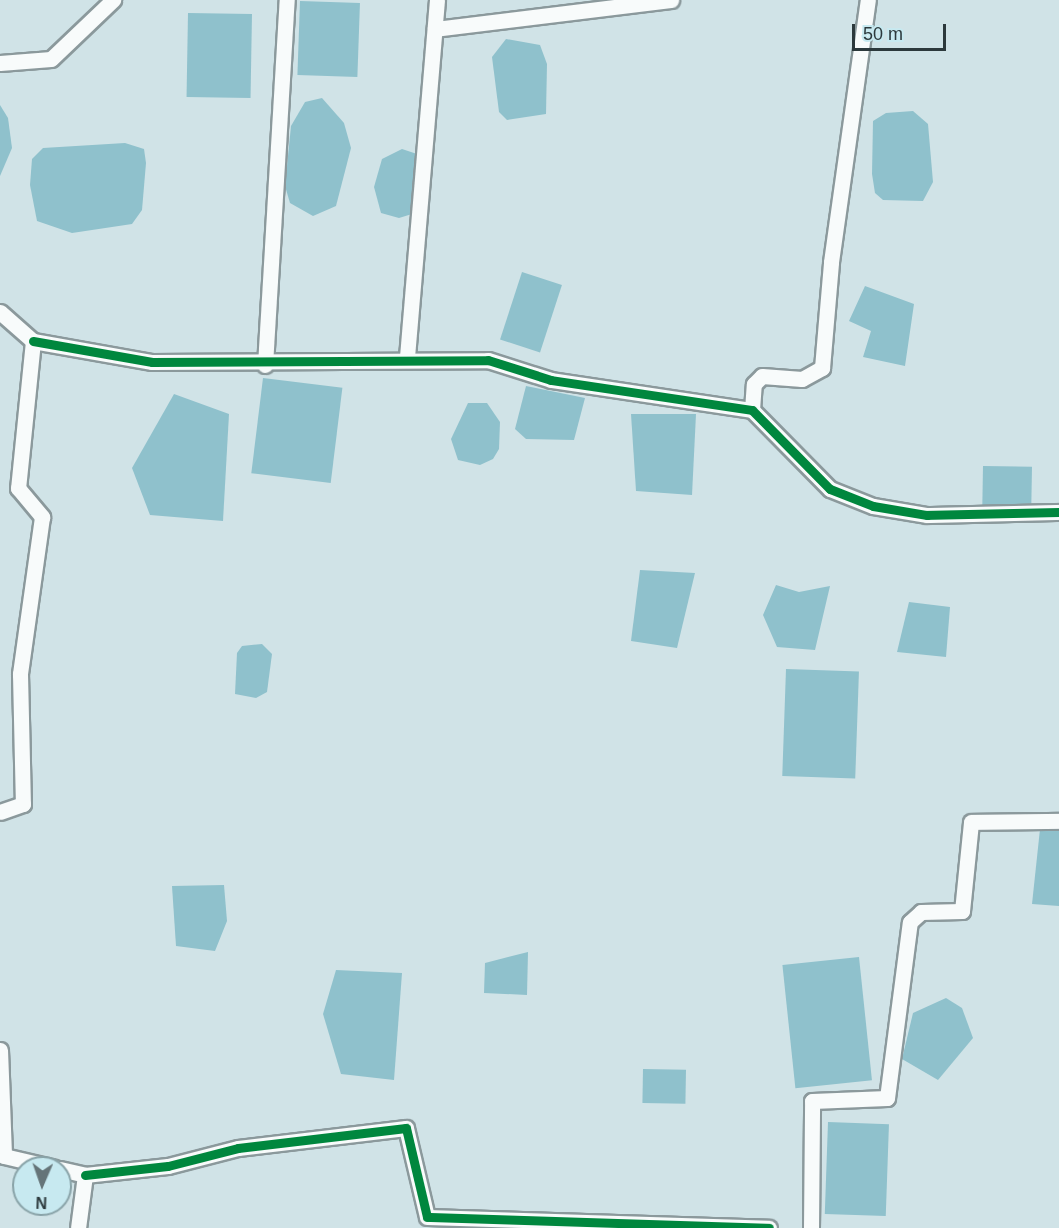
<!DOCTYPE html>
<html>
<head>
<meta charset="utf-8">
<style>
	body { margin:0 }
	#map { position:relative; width:1059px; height:1228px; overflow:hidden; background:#d0e3e7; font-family:Arial,sans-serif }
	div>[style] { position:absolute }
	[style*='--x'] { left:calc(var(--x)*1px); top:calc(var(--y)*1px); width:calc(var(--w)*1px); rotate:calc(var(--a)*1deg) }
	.water>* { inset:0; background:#8fc1cc; transform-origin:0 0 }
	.roads { filter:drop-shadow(2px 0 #8b999c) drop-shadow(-2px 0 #8b999c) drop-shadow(0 2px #8b999c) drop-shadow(0 -2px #8b999c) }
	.minor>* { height:15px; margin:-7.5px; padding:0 7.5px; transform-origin:7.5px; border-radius:7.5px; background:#f8fbfb }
	.cycleway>* { height:9px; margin:-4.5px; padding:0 4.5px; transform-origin:4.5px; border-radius:4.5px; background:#00873e }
	span { translate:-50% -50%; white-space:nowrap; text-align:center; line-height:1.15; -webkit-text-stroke:6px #c7e9f0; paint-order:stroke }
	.north { position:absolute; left:12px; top:1156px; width:60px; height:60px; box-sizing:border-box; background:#c7e9f0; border:2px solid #89a3a8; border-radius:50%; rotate:182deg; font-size:16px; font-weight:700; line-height:24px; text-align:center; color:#2c393c }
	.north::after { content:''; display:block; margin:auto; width:21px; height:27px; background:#657478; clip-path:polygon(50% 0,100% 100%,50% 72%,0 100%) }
	.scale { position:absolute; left:852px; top:24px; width:94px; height:27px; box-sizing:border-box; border:3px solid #2c393c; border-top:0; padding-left:8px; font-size:18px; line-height:21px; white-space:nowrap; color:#2c393c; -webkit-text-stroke:4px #c7e9f0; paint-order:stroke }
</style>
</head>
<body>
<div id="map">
	<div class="water">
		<div style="left:300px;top:1px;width:60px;height:74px;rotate:2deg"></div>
		<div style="left:188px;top:13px;width:64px;height:84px;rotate:1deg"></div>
		<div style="clip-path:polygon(506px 39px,540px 45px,547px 64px,546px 114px,507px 120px,499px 112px,492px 57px)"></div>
		<div style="clip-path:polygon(322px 98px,344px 123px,351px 148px,336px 206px,313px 216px,290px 203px,285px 186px,291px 126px,305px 102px)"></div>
		<div style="clip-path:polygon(0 105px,8px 118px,12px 148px,0 176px)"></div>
		<div style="clip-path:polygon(913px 111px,928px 124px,933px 182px,923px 201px,883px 200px,875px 193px,872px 174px,873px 121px,886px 113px)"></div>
		<div style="clip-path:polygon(125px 143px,144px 149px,146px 163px,142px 210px,132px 224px,72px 233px,37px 221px,30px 185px,32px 159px,43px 148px)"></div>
		<div style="clip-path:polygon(402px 149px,417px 154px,412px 214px,399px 218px,381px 213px,374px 187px,382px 159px)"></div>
		<div style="left:522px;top:272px;width:42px;height:71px;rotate:18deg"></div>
		<div style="clip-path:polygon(865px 286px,914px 304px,905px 366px,863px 357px,871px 331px,849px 321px)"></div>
		<div style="left:263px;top:378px;width:80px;height:96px;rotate:7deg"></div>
		<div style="clip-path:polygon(526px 386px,585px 398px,574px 440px,526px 439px,515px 429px)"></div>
		<div style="clip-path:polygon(174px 394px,229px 414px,223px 521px,150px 515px,132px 468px)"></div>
		<div style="clip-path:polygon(468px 403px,487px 403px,500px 422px,499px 449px,493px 459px,480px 465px,458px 460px,451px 439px)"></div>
		<div style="clip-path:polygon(631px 414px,696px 414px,692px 495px,636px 491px)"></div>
		<div style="left:983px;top:466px;width:49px;height:39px;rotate:1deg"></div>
		<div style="clip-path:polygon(640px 570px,695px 573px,677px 648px,631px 641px)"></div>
		<div style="clip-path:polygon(776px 585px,799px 592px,830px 586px,815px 650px,777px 647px,763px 615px)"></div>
		<div style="clip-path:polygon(909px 602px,950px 607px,946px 657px,897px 652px)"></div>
		<div style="clip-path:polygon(262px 644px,272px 654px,267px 692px,256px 698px,235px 694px,237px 653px,242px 646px)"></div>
		<div style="left:786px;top:669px;width:73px;height:107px;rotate:2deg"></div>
		<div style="clip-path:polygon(1040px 829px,1059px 830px,1059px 906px,1032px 904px)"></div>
		<div style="clip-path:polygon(224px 885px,227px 921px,215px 951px,176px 946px,172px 886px)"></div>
		<div style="clip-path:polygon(528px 952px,527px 995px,484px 993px,485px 963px)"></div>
		<div style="left:859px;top:957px;width:124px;height:77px;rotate:84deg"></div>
		<div style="clip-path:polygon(336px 970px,402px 973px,394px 1080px,341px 1074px,323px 1014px)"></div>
		<div style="clip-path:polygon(946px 998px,962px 1008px,973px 1038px,938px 1080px,902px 1059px,913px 1013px)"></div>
		<div style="left:643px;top:1069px;width:43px;height:34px;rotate:1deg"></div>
		<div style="left:828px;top:1122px;width:61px;height:92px;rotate:2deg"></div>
	</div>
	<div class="roads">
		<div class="minor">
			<div style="--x:435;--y:29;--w:238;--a:-7"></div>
			<div style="--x:0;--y:63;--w:51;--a:-4.5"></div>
			<div style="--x:51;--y:59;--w:86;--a:-43.6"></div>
			<div style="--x:0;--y:312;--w:44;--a:41.3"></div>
			<div style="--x:33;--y:341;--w:148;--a:95.8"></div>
			<div style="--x:18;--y:488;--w:38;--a:50"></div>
			<div style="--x:42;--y:517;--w:159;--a:98"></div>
			<div style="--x:20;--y:674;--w:130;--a:88.7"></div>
			<div style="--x:23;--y:804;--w:24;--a:161"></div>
			<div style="--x:33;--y:341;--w:121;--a:10"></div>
			<div style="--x:152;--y:362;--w:336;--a:-0.3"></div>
			<div style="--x:488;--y:360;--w:66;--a:17.6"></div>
			<div style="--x:551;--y:380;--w:203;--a:8.5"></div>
			<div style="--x:752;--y:410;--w:111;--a:45.4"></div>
			<div style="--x:830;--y:489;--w:46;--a:21.6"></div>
			<div style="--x:873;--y:506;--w:55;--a:9.5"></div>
			<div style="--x:927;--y:515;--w:132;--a:-1.3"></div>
			<div style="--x:407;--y:357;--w:358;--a:-85.2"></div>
			<div style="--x:265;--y:365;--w:366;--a:-86.6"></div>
			<div style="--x:752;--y:410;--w:26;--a:-86"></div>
			<div style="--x:754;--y:384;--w:11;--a:-45"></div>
			<div style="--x:762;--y:376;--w:40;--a:4.3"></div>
			<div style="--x:802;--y:379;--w:23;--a:-29"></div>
			<div style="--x:822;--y:368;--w:106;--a:-85.1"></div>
			<div style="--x:831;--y:262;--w:265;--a:-82"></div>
			<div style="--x:0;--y:1050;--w:106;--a:87.8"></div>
			<div style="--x:4;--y:1156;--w:52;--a:13.2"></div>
			<div style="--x:60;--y:1169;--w:26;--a:13"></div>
			<div style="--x:85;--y:1175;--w:53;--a:97.5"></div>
			<div style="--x:85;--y:1175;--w:83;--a:-6.2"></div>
			<div style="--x:168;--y:1166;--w:72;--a:-14.4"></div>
			<div style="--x:238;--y:1148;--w:169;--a:-6.8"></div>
			<div style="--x:406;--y:1128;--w:91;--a:76.7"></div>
			<div style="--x:427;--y:1217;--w:342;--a:1.8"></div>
			<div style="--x:811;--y:1228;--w:127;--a:-89.5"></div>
			<div style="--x:812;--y:1101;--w:75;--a:-2.3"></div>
			<div style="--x:887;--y:1098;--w:177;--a:-82.6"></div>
			<div style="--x:910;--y:922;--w:15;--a:-42"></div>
			<div style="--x:921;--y:912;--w:41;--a:-1.4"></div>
			<div style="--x:962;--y:911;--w:89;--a:-84.2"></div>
			<div style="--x:971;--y:822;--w:88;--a:-0.7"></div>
		</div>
	</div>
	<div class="cycleway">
		<div style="--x:33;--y:341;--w:121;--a:10"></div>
		<div style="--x:152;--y:362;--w:336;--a:-0.3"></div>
		<div style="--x:488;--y:360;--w:66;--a:17.6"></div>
		<div style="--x:551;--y:380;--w:203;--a:8.5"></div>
		<div style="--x:752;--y:410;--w:111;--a:45.4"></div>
		<div style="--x:830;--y:489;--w:46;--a:21.6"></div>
		<div style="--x:873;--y:506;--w:55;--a:9.5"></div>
		<div style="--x:927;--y:515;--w:132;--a:-1.3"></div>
		<div style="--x:85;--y:1175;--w:83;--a:-6.2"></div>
		<div style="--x:168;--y:1166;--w:72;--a:-14.4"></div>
		<div style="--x:238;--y:1148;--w:169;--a:-6.8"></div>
		<div style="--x:406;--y:1128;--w:91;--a:76.7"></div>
		<div style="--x:427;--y:1217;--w:342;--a:1.8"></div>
	</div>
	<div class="north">N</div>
	<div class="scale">50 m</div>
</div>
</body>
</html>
